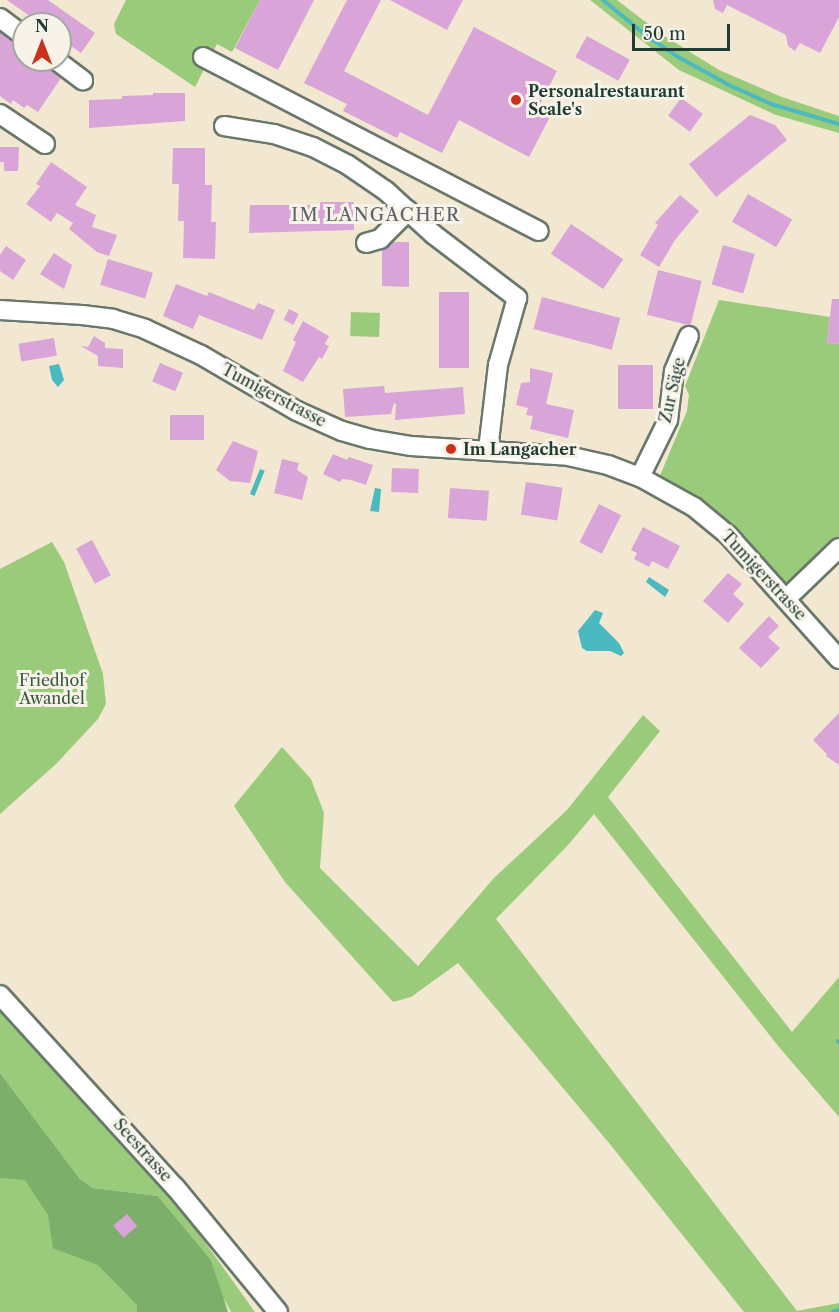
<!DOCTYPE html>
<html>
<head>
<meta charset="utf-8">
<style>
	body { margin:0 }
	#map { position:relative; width:839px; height:1312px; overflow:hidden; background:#f2e7d0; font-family:"Libre Caslon Text",serif }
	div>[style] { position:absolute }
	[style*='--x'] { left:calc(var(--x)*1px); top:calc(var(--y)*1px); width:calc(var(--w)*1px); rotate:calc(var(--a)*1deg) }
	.green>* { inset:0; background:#9acb7a; transform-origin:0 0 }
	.forest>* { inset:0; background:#7baf6a }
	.water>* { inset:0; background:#4ab9c0; transform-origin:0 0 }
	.stream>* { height:4px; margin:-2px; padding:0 2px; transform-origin:2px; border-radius:2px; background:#4ab9c0 }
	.building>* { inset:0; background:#d9a4d8; transform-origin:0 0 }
	.roads { filter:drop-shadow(2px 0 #69786b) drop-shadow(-2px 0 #69786b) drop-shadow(0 2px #69786b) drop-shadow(0 -2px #69786b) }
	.minor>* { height:18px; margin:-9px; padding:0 9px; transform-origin:9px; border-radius:9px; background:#fff }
	.dots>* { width:16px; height:16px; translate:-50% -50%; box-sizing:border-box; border:3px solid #f7f3e8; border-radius:50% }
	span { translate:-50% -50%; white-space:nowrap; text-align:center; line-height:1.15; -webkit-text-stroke:6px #f7f3e8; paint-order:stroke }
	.poi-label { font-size:16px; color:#1f3d34; font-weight:700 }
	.left { translate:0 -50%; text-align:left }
	.street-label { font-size:16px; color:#1f3d34 }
	.park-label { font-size:16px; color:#385942 }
	.neighbourhood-label { font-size:18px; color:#60616d; letter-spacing:1.5px }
	.north { position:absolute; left:12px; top:12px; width:60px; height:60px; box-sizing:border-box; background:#f7f3e8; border:2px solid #a1aaa0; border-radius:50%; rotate:0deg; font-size:16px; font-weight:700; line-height:24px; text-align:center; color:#1f3d34 }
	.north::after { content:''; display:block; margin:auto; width:21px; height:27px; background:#c8321e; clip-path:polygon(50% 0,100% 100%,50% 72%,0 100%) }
	.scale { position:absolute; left:632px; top:24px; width:98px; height:27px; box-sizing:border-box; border:3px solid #1f3d34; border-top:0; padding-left:8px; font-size:18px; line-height:21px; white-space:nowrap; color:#1f3d34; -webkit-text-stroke:4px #f7f3e8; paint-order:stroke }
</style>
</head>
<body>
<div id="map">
	<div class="green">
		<div style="clip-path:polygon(126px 0,260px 0,232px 52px,217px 44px,195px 87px,116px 34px,114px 24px)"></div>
		<div style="clip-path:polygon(590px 0,617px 0,661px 34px,719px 70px,782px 97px,839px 116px,839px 133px,776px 115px,679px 70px)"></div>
		<div style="clip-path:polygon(719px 300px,830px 317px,827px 343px,839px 344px,839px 548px,787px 598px,656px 485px,687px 411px,689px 395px,685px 386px)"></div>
		<div style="left:351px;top:312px;width:29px;height:24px;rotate:2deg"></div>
		<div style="clip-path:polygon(52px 542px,64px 562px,103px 674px,106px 704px,98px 719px,56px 764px,0 814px,0 569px)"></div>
		<div style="clip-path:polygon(643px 715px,660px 731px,608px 797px,792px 1032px,839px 977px,839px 1117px,779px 1047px,594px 814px,569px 844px,496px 919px,797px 1311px,839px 1303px,839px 1312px,744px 1312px,609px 1143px,458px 963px,411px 997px,393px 1002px,285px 882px,234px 806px,282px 747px,311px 779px,324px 813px,320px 868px,418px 966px,494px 878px,567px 810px)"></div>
		<div style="clip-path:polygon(0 995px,126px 1132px,255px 1312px,231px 1312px,221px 1294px,211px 1260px,158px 1196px,93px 1188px,80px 1179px,0 1073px)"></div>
		<div style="clip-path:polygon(0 1120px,192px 1312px,0 1312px)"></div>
	</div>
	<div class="forest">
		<div style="clip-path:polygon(0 1073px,80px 1179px,93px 1188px,158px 1196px,211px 1260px,228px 1312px,137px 1312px,137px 1305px,98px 1265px,53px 1248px,48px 1215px,25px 1180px,0 1178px)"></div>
	</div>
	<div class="water">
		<div style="clip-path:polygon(59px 364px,64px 380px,58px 387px,52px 380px,49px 366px)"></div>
		<div style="left:260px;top:469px;width:5px;height:27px;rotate:22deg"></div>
		<div style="clip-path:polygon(375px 488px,381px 489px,379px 512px,370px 511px)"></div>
		<div style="clip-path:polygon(649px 577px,669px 590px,665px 597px,646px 582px)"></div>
		<div style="clip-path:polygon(595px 610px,603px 613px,599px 623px,619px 643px,624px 653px,621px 656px,610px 651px,587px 651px,582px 648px,578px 631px)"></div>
	</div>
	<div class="stream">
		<div style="--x:603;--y:0;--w:57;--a:39.3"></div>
		<div style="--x:647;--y:36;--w:40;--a:34"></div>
		<div style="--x:680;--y:58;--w:56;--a:28.9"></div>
		<div style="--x:729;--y:85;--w:46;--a:24.3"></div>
		<div style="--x:771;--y:104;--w:71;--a:16.4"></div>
		<div style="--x:838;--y:1041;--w:1;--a:45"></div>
		<div style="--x:833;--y:1312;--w:6;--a:-18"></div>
	</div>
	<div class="building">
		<div style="clip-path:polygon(7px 0,48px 0,95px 33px,81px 53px,60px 38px,60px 24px,41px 24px)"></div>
		<div style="clip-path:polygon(260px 0,314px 0,278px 70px,235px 48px)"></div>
		<div style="clip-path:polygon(347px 0,381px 0,344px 71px,428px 115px,474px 27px,557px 71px,539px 106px,552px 113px,529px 157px,459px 120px,442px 153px,400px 132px,397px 138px,343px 111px,347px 104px,304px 83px)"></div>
		<div style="clip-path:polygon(390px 0,463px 0,447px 30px)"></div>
		<div style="clip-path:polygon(713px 0,839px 0,839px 17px,820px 53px,800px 43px,795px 51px,788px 46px,786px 35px,727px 5px,723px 13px,715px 9px)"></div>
		<div style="clip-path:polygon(0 32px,24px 47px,24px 60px,45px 60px,49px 69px,61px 78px,38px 112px,27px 105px,24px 108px,13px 100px,11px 104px,0 96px)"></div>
		<div style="left:587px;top:36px;width:49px;height:24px;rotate:29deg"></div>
		<div style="clip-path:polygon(153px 93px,185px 93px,185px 121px,89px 128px,89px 100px,122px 99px,122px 96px,153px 95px)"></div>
		<div style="left:681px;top:98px;width:27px;height:22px;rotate:36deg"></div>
		<div style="clip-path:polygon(750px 115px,775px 125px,787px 140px,716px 197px,689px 164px)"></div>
		<div style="clip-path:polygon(0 147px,19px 147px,18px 171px,4px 171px,4px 162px,0 162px)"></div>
		<div style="clip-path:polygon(173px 148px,205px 148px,205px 185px,212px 185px,211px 222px,216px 222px,215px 259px,183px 258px,184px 221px,178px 221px,179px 184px,172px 184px)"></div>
		<div style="clip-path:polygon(51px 162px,87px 187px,75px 205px,96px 215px,92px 227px,117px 235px,109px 256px,97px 252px,69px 229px,73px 223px,57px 213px,51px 222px,26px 204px,40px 186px,36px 184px)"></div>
		<div style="left:748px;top:194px;width:51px;height:32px;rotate:30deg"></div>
		<div style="clip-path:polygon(680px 195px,699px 211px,675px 240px,659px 267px,640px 255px,658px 225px,655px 223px)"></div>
		<div style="clip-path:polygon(320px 202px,354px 202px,354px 230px,249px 233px,250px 205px,320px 205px)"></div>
		<div style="left:571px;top:224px;width:63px;height:36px;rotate:34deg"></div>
		<div style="clip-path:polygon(393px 242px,409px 242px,409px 287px,382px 286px,382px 250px)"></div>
		<div style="left:723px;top:245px;width:33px;height:41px;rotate:16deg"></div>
		<div style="clip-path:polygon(6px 246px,26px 260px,13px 280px,0 271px,0 255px)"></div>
		<div style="clip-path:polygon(54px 253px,72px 265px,64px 289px,40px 274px)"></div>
		<div style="left:108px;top:259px;width:47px;height:27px;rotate:17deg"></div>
		<div style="left:658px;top:270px;width:45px;height:46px;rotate:14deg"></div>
		<div style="clip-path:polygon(176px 284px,207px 296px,209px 292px,254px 310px,258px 303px,275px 310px,262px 340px,199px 315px,193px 329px,163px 316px)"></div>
		<div style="left:439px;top:292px;width:30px;height:76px"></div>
		<div style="left:542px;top:297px;width:81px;height:33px;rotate:15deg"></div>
		<div style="clip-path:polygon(832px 299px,839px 299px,839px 344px,827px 343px)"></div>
		<div style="left:289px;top:309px;width:11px;height:12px;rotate:27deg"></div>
		<div style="clip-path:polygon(303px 321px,329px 336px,325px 344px,329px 346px,322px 359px,319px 357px,303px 382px,283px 371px,296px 342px,293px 340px)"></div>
		<div style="clip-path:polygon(94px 336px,105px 343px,105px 348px,123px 349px,123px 368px,98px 366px,98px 356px,81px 346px,88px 347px)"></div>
		<div style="left:54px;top:338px;width:18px;height:36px;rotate:81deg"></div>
		<div style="left:160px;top:363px;width:25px;height:20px;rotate:23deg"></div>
		<div style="left:653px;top:365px;width:44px;height:35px;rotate:90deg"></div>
		<div style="clip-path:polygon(530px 368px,553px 373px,546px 404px,574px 410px,568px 438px,530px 429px,533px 416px,526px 415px,528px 408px,516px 405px,521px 383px,530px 382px)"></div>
		<div style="clip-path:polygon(384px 386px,385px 393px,463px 387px,465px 414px,395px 420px,396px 404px,394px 403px,391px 414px,345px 417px,343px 389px)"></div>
		<div style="left:170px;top:415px;width:34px;height:25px"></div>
		<div style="clip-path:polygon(233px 441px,258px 451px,250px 483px,230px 481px,216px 470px)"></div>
		<div style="clip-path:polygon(333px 454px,347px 460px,349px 457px,373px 465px,366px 485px,351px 480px,342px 479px,340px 482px,323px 474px)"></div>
		<div style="clip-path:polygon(282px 459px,299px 463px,297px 470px,308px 477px,302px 500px,274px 493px)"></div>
		<div style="left:392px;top:468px;width:27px;height:24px;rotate:2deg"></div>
		<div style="left:526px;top:482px;width:37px;height:33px;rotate:9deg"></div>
		<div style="left:450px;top:488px;width:39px;height:30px;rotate:4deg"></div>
		<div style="left:599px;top:504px;width:25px;height:43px;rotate:27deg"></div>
		<div style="clip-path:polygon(643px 527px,680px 546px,668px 569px,652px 561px,649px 567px,634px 559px,637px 553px,631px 550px)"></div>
		<div style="left:92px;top:540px;width:40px;height:18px;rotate:62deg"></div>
		<div style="clip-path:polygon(728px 573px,742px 584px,733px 594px,744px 604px,728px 623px,703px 601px)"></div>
		<div style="clip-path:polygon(769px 616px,779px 626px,768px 637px,780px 648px,761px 668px,739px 648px)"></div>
		<div style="clip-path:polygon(839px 713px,839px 765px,826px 756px,827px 754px,813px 740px)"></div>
		<div style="left:127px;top:1214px;width:16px;height:18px;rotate:50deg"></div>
	</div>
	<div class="roads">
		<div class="minor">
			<div style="--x:0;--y:18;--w:30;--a:37"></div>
			<div style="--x:203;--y:57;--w:378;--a:27.4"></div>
			<div style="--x:56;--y:60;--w:34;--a:37"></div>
			<div style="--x:0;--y:114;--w:54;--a:33.7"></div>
			<div style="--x:224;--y:126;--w:51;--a:9.1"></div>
			<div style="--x:274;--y:134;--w:41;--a:18.4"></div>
			<div style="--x:313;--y:147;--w:39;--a:27"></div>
			<div style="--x:348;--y:165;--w:46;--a:34.4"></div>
			<div style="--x:386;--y:191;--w:64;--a:42.5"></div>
			<div style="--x:433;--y:234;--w:106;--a:37.3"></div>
			<div style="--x:517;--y:298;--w:70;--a:105.8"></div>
			<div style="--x:498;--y:365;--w:86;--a:96.7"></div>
			<div style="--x:366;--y:243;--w:15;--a:-16"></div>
			<div style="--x:380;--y:239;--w:40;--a:-45"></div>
			<div style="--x:0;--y:310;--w:82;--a:3.5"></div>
			<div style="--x:82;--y:315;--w:31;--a:7"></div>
			<div style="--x:113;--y:319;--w:34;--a:17"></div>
			<div style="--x:145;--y:329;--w:62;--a:24.9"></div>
			<div style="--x:201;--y:355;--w:111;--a:30.3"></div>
			<div style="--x:297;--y:411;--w:49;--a:24"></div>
			<div style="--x:342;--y:431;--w:29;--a:16"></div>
			<div style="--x:370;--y:439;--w:42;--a:9.7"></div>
			<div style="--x:411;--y:446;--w:157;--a:3.6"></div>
			<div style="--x:568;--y:456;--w:41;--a:12.7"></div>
			<div style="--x:608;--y:465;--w:34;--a:21"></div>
			<div style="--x:640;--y:477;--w:62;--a:29.1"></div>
			<div style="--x:694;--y:507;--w:45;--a:39.6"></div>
			<div style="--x:729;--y:536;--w:165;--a:48.2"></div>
			<div style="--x:640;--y:477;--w:64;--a:-63.8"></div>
			<div style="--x:668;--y:420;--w:49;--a:-83"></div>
			<div style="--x:674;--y:371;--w:38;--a:-67"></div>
			<div style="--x:787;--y:598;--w:72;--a:-43.9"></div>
			<div style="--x:0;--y:995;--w:260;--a:47.7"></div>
			<div style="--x:175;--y:1187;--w:162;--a:50.5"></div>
		</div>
	</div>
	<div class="dots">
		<div style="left:516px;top:100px;background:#c8321e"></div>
		<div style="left:451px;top:449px;background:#c8321e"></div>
	</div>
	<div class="poi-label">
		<span class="left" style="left:528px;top:100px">Personalrestaurant<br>Scale's</span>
		<span class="left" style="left:463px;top:449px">Im Langacher</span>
	</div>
	<div class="street-label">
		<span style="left:672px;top:390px;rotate:-77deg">Zur Säge</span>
		<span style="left:274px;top:395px;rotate:28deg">Tumigerstrasse</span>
		<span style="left:764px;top:575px;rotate:47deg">Tumigerstrasse</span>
		<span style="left:143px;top:1150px;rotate:48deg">Seestrasse</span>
	</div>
	<div class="park-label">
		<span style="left:52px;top:689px">Friedhof<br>Awandel</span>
	</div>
	<div class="neighbourhood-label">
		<span style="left:376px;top:215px">IM LANGACHER</span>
	</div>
	<div class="north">N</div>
	<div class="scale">50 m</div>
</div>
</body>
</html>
